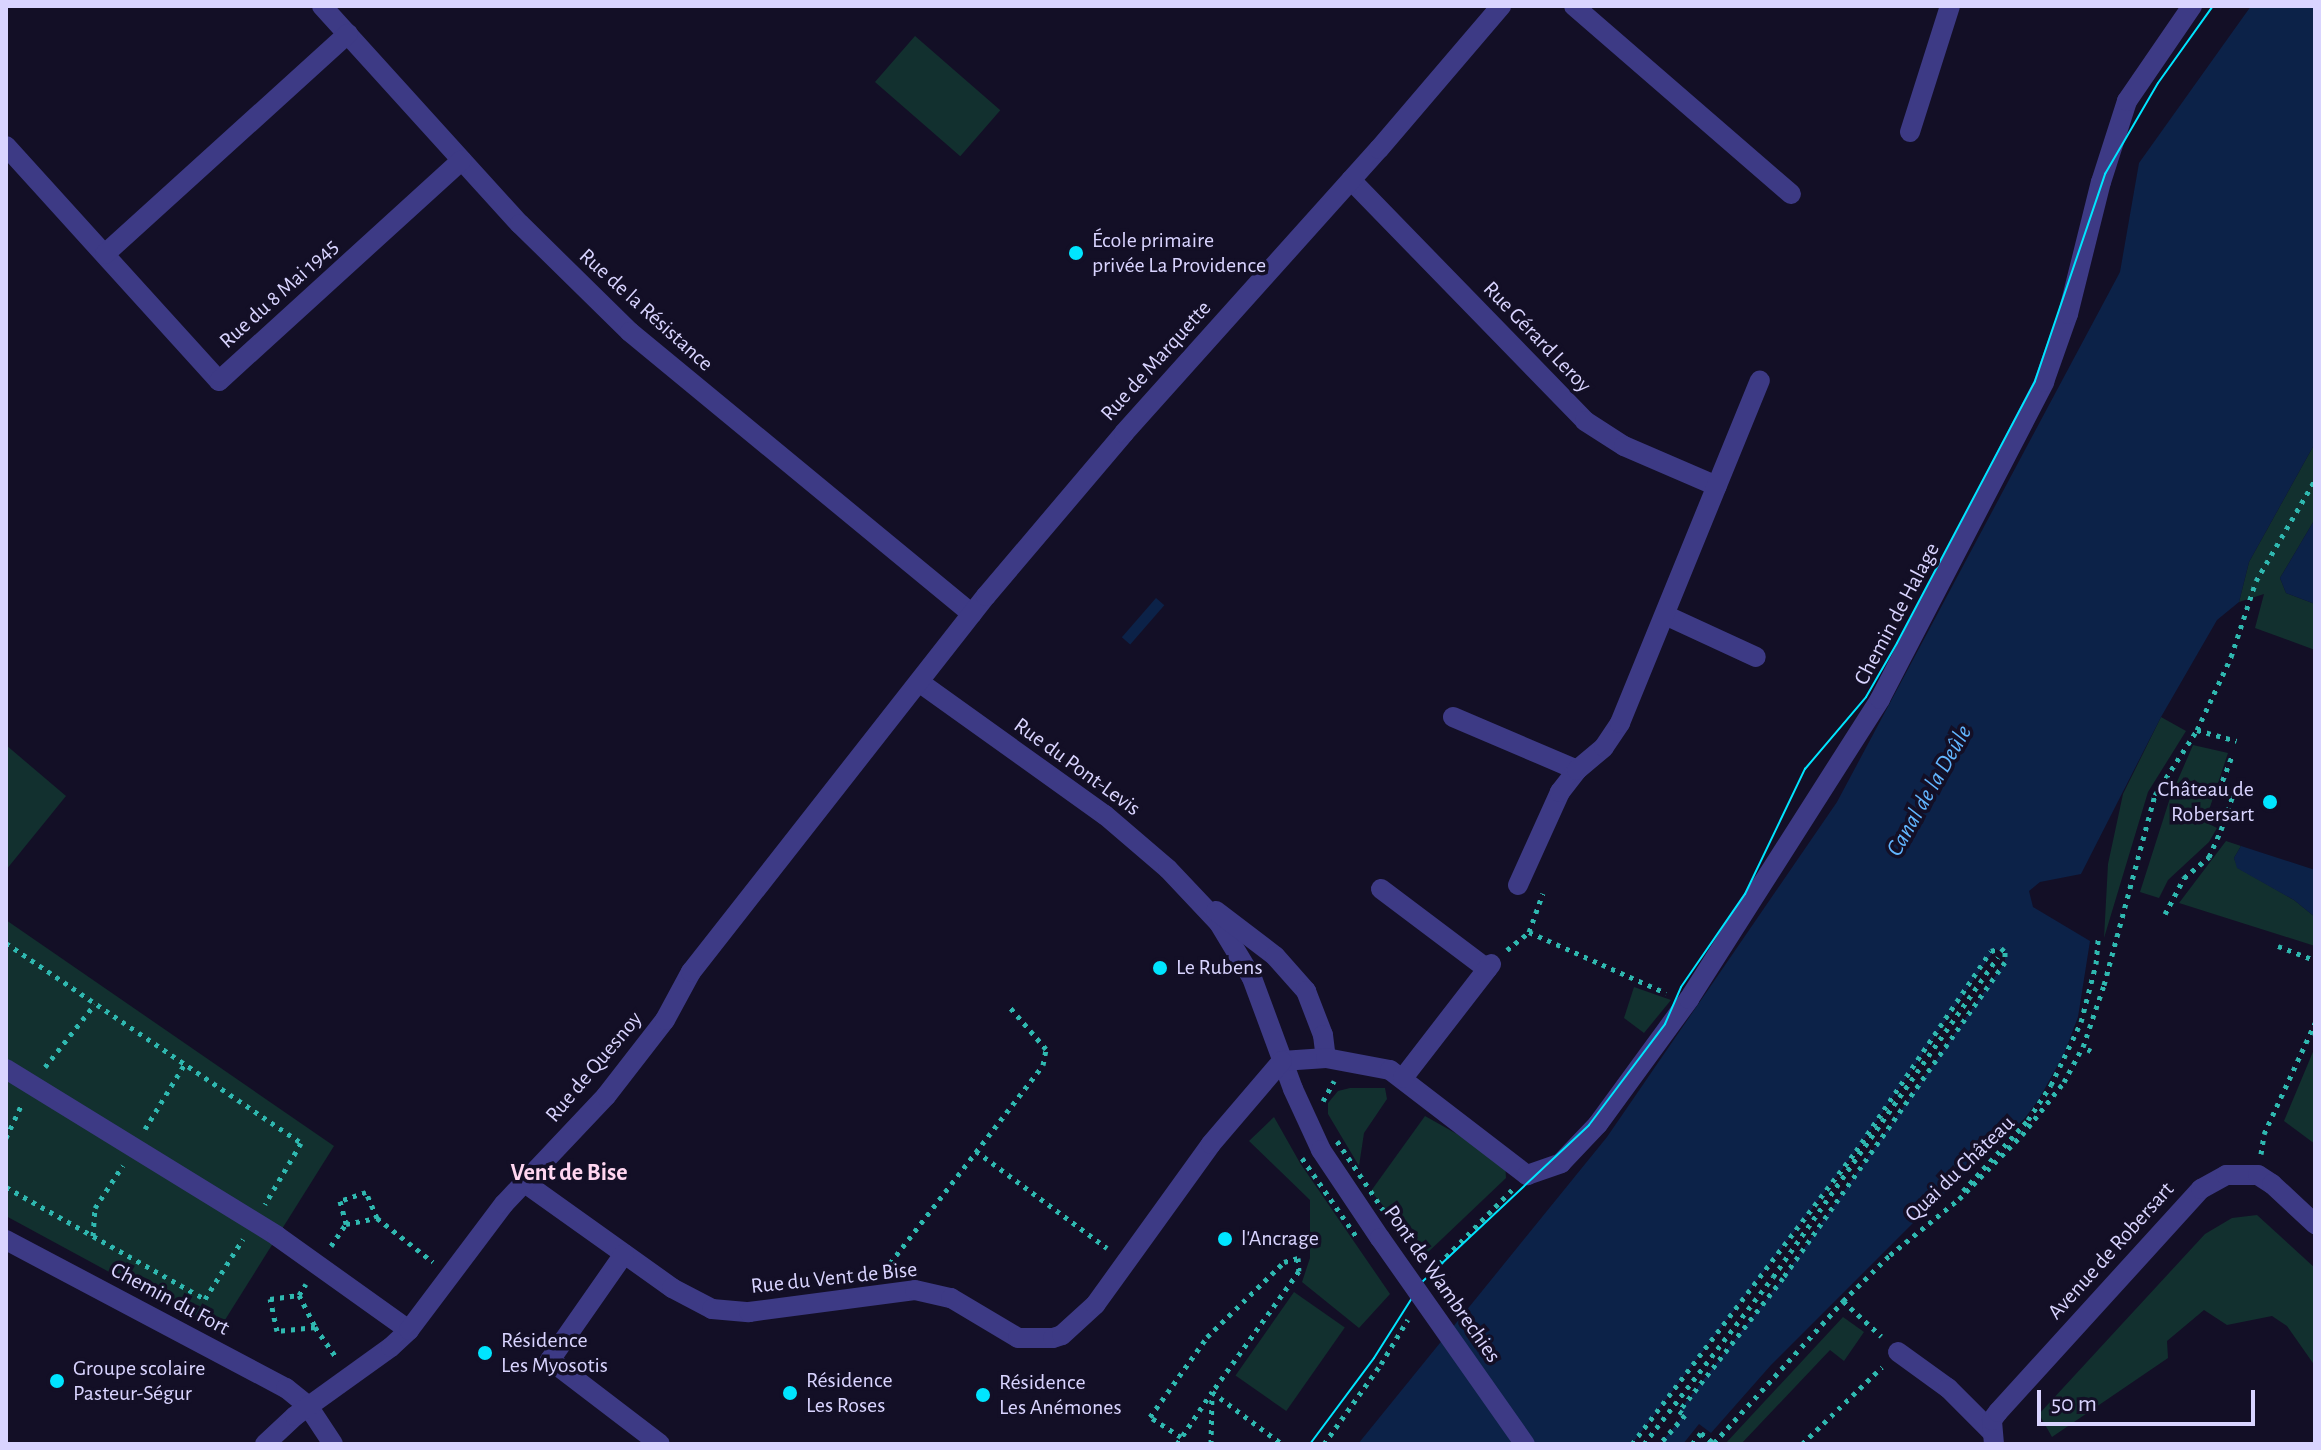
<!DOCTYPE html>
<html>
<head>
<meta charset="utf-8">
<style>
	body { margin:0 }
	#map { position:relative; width:2321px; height:1450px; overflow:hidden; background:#130f26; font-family:"Alegreya Sans",sans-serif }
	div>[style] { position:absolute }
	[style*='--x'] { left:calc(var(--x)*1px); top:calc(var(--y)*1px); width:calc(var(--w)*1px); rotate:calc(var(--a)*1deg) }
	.green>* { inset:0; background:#12302f; transform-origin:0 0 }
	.water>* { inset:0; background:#0c2248; transform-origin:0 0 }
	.path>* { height:5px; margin-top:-2.5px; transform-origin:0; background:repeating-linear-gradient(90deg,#2fb8b0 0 4px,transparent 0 10px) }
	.minor>* { height:20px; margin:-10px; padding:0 10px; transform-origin:10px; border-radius:10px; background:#3d3a85 }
	.tram>* { height:2px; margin:-1px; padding:0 1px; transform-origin:1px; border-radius:1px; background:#00e5ff }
	.path-bridge>* { height:5px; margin-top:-2.5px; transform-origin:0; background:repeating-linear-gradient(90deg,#2fb8b0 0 4px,transparent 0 10px) }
	.minor-bridge>* { height:20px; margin:-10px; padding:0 10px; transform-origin:10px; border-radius:10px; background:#3d3a85 }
	.dots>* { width:22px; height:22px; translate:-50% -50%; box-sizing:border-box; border:4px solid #130f26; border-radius:50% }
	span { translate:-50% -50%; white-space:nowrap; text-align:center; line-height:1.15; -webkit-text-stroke:7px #130f26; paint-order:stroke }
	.poi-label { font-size:22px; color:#d9d4ff }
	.left { translate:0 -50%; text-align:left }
	.right { translate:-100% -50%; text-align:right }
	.street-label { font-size:22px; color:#d9d4ff }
	.water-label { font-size:24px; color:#62b6ff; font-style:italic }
	.neighbourhood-label { font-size:24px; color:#ffd6f0; font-weight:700 }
	.frame { position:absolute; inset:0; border:8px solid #d9d4ff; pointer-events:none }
	.scale { position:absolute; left:2037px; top:1390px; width:218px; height:36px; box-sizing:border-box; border:4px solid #d9d4ff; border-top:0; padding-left:10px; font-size:24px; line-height:28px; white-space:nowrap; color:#d9d4ff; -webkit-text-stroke:6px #130f26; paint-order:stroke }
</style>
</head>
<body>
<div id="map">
	<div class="green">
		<div style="left:915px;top:36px;width:113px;height:61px;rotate:41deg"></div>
		<div style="clip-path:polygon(2315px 443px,2315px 519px,2280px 578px,2286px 593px,2315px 604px,2315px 650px,2255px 628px,2264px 594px,2239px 602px,2249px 562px)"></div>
		<div style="clip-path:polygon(2161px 717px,2186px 731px,2148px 792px,2104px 938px,2108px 864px,2123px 794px)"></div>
		<div style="clip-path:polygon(6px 745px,66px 796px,6px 870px)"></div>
		<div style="clip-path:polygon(2193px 745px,2228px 753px,2205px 822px,2217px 828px,2209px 842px,2168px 880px,2159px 898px,2140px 892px,2170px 798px)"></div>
		<div style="clip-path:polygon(2226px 841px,2241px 846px,2234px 858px,2238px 868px,2294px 900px,2315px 917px,2315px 946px,2179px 903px)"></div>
		<div style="clip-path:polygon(6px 920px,334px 1146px,218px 1331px,6px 1216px)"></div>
		<div style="clip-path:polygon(1634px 987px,1671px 1000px,1644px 1033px,1624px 1018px)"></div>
		<div style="clip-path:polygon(2315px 1047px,2315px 1144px,2284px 1121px)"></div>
		<div style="clip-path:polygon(1350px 1088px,1385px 1088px,1387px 1099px,1364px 1133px,1359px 1166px,1328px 1114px,1328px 1103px,1338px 1091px)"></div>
		<div style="clip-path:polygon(1425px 1116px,1505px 1161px,1506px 1178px,1424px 1256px,1371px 1191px)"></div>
		<div style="clip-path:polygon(1274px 1117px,1300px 1163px,1390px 1294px,1359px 1328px,1302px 1282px,1310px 1258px,1310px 1200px,1249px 1141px)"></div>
		<div style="clip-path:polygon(2257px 1215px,2315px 1268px,2315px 1366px,2287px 1326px,2272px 1316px,2227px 1325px,2204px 1310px,2167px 1341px,2168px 1358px,2052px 1437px,2039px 1414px,2205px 1234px,2232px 1218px)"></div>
		<div style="left:1294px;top:1292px;width:62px;height:102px;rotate:35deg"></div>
		<div style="clip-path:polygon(1843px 1317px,1864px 1332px,1844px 1361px,1830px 1350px,1741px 1444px,1725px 1444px)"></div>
	</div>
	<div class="water">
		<div style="clip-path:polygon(2251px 6px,2315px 6px,2315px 443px,2249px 562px,2239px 602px,2217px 620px,2161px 717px,2081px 874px,2040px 882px,2029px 891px,2033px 907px,2090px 941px,2078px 1017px,2064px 1054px,2039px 1099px,2025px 1118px,1916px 1220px,1771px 1365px,1711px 1433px,1699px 1424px,1683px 1444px,1660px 1444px,1684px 1415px,1679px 1411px,1783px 1278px,2005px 962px,2005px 952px,1995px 949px,1856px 1151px,1632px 1444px,1358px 1444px,1607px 1137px,1837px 802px,2120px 272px,2139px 163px)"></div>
		<div style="clip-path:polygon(2315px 519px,2315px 604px,2286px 593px,2280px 578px)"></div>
		<div style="left:1156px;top:598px;width:11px;height:52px;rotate:41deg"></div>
		<div style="clip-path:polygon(2241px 846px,2315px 870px,2315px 917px,2294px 900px,2237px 868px,2234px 858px)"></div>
	</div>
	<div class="path">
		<div style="--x:2197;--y:730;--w:41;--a:15.4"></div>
		<div style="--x:2165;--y:914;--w:41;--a:-62.2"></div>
		<div style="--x:2184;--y:878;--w:33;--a:-40"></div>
		<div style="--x:2209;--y:857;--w:30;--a:-66"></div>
		<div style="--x:2221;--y:830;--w:37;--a:-71"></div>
		<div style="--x:2233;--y:795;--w:15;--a:-160"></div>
		<div style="--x:2219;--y:790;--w:39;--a:-69"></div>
		<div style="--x:1529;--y:932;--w:150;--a:24"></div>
		<div style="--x:6;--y:943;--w:356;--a:34.1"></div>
		<div style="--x:301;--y:1143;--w:71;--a:120.5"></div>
		<div style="--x:2278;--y:946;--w:40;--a:21"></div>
		<div style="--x:1507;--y:950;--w:28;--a:-39"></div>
		<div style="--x:1529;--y:932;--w:41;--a:-70.3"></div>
		<div style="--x:2091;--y:1051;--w:9;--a:-153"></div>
		<div style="--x:2083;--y:1047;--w:65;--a:-71.3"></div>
		<div style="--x:2104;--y:985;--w:197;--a:-75"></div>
		<div style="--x:2155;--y:795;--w:77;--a:-57.1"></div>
		<div style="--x:2197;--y:730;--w:81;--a:-65"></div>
		<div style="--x:2231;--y:657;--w:80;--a:-71.8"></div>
		<div style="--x:2256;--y:581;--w:117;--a:-59.7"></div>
		<div style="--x:45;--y:1067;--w:80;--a:-51.6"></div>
		<div style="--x:1323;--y:1101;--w:23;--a:-61"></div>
		<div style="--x:145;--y:1129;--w:75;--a:-58.6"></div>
		<div style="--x:6;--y:1138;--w:35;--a:-65"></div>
		<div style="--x:976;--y:1151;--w:163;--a:36.5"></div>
		<div style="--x:2261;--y:1154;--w:20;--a:-81"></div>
		<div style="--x:2264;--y:1134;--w:122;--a:-65.3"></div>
		<div style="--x:6;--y:1187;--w:228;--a:29.4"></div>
		<div style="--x:205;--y:1299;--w:71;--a:-57.7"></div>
		<div style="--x:1963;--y:1191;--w:96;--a:-47.5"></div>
		<div style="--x:2028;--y:1120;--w:42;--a:-56.7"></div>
		<div style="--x:2051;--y:1085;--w:70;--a:-64.5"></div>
		<div style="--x:2081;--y:1022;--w:60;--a:-75.5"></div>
		<div style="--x:2096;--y:964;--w:25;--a:-85"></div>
		<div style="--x:377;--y:1218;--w:71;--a:38.2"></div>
		<div style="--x:93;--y:1236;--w:28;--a:-86"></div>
		<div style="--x:95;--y:1208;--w:51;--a:-56.9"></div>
		<div style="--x:331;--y:1246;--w:27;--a:-56"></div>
		<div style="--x:346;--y:1224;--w:32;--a:-11"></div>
		<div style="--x:377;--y:1218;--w:28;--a:-113"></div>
		<div style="--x:366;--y:1192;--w:28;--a:161"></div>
		<div style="--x:340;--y:1201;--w:24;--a:75"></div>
		<div style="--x:884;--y:1271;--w:260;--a:-52.3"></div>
		<div style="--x:1043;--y:1065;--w:16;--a:-79"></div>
		<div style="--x:1046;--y:1049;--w:58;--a:-130.8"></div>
		<div style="--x:1432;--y:1271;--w:114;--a:-45.4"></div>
		<div style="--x:299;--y:1295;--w:36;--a:63"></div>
		<div style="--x:315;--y:1327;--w:38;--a:174"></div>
		<div style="--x:277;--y:1331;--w:33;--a:-102"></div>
		<div style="--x:270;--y:1299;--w:29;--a:-8"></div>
		<div style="--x:299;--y:1295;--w:13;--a:-58"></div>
		<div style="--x:1843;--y:1301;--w:52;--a:42.6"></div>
		<div style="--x:315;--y:1327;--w:39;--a:55"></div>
		<div style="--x:1181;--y:1437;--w:37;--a:-147"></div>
		<div style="--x:1150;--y:1417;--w:98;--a:-54.5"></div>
		<div style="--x:1207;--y:1337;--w:107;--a:-44.2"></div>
		<div style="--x:1284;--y:1262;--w:15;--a:-16"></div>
		<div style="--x:1298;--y:1258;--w:13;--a:86"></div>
		<div style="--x:1299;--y:1271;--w:149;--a:125.7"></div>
		<div style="--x:1212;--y:1392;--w:87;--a:36.6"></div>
		<div style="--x:1177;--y:1444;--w:63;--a:-56.1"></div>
		<div style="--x:1211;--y:1444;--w:51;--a:-88.9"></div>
		<div style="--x:1324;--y:1444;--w:98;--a:-54.5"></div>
		<div style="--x:1381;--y:1364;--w:52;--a:-59"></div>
		<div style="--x:1632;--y:1444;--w:369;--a:-52.6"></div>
		<div style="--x:1856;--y:1151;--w:241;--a:-56"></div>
		<div style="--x:1991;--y:951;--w:10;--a:-17"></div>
		<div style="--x:2001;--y:948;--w:6;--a:45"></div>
		<div style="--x:2005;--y:952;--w:10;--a:90"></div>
		<div style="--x:2005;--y:962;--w:386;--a:125.1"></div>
		<div style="--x:1783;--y:1278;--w:169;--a:128"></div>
		<div style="--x:1679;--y:1411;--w:7;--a:34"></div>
		<div style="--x:1685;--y:1415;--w:38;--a:131"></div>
		<div style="--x:1644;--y:1444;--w:211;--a:-52.3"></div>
		<div style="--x:1773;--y:1277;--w:391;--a:-54.9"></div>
		<div style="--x:1692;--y:1444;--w:14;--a:-51"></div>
		<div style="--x:1701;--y:1433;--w:16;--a:38"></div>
		<div style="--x:1714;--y:1443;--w:192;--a:-47.7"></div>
		<div style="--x:1843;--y:1301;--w:66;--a:-44.4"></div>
		<div style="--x:1890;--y:1255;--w:89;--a:-39.1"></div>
		<div style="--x:1959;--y:1199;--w:90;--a:-45.5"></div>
		<div style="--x:2022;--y:1135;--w:68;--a:-51.6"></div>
		<div style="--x:2064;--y:1082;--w:40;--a:-62"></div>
		<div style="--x:1802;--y:1444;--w:111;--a:-43.9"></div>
	</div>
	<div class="minor">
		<div style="--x:322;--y:6;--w:294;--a:47.8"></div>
		<div style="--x:520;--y:224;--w:154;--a:44.5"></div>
		<div style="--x:630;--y:332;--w:443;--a:39.5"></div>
		<div style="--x:1574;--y:6;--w:287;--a:40.9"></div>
		<div style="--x:1910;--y:132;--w:132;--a:-72.4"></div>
		<div style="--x:6;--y:146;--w:317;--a:47.8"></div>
		<div style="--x:219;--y:381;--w:328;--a:-42.3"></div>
		<div style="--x:1351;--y:180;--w:336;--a:45.8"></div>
		<div style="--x:1585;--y:421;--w:46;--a:32.7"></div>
		<div style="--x:1624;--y:446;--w:101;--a:23.3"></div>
		<div style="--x:105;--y:254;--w:328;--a:-42.2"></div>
		<div style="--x:1665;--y:615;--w:100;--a:24.8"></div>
		<div style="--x:919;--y:682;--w:229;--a:35.6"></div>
		<div style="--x:1105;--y:815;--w:83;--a:40.6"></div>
		<div style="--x:1168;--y:869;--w:74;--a:46.6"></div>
		<div style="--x:1219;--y:923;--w:64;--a:59"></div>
		<div style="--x:1252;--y:978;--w:118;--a:69.7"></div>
		<div style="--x:1293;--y:1089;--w:67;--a:65.3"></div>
		<div style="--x:1321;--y:1150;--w:106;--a:56.2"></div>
		<div style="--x:1453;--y:717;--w:135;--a:23.1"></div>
		<div style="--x:1518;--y:885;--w:102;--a:-65.7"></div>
		<div style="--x:1560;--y:792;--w:28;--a:-52"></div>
		<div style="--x:1577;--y:770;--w:35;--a:-40"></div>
		<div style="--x:1604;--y:747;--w:29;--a:-56"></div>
		<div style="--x:1620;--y:723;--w:370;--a:-67.8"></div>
		<div style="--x:1381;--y:889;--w:133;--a:37"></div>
		<div style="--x:1216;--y:911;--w:74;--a:37.3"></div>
		<div style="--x:1275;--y:956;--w:47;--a:48.5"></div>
		<div style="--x:1306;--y:991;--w:47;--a:68.9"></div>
		<div style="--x:1323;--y:1035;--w:23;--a:83"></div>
		<div style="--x:1282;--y:1061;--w:44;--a:-3.9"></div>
		<div style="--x:1326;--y:1058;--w:65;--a:10.6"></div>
		<div style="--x:1390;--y:1070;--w:173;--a:37.5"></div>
		<div style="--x:1527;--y:1175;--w:36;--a:-19"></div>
		<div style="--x:1561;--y:1163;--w:54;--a:-46.5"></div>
		<div style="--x:1598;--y:1124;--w:155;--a:-53.9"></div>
		<div style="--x:1689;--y:999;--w:356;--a:-57.5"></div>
		<div style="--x:1880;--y:699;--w:357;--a:-62.6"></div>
		<div style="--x:2044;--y:382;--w:72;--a:-70.6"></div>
		<div style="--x:2068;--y:314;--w:136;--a:-76"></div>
		<div style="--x:2101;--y:182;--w:85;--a:-72.2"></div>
		<div style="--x:2127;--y:101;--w:115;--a:-55.6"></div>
		<div style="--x:6;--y:1069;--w:318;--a:31.6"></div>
		<div style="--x:277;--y:1236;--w:162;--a:35.5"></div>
		<div style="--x:1403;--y:1078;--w:144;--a:-52.3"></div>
		<div style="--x:525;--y:1183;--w:181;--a:35.5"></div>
		<div style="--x:672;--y:1288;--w:45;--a:27.7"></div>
		<div style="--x:712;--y:1309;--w:37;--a:5"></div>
		<div style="--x:749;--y:1312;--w:167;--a:-7.5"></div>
		<div style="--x:915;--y:1290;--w:37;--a:13"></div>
		<div style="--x:951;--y:1298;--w:78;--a:30.8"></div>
		<div style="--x:1018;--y:1338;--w:35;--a:0"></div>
		<div style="--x:1053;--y:1338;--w:9;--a:-18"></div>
		<div style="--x:1062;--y:1335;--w:45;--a:-42.3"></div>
		<div style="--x:1095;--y:1305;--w:198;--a:-54.2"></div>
		<div style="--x:1211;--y:1144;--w:109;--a:-49.5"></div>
		<div style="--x:6;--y:1240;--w:317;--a:27.9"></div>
		<div style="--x:286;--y:1388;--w:28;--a:39"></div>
		<div style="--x:308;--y:1406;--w:45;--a:56.7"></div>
		<div style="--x:624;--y:1254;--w:129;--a:124.9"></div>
		<div style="--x:550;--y:1360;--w:138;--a:37.4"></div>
		<div style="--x:1898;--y:1352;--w:62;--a:35.8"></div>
		<div style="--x:1948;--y:1388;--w:62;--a:45"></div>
		<div style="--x:265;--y:1444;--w:41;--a:-43"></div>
		<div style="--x:295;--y:1416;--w:118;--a:-35.7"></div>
		<div style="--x:391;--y:1347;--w:25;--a:-43"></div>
		<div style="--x:409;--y:1330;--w:158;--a:-53"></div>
		<div style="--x:504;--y:1204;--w:149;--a:-46.6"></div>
		<div style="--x:606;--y:1096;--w:96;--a:-52.2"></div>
		<div style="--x:665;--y:1020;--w:55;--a:-61.6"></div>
		<div style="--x:691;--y:972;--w:478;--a:-51.9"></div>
		<div style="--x:986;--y:596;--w:214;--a:-49.7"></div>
		<div style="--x:1124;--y:433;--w:382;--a:-48.1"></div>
		<div style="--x:1379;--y:149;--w:188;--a:-49.5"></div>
		<div style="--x:1994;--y:1444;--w:24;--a:-95"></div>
		<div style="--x:1992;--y:1420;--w:10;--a:-53"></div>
		<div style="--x:1998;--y:1412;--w:302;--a:-47.7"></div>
		<div style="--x:2201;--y:1189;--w:29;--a:-29"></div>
		<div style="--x:2226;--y:1175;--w:32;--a:0"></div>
		<div style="--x:2258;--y:1175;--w:17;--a:33"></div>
		<div style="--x:2272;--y:1184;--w:59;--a:42.9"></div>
	</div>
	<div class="tram">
		<div style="--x:1310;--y:1444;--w:107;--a:-53.3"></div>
		<div style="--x:1374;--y:1358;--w:90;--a:-57.7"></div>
		<div style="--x:1422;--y:1282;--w:229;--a:-43.2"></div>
		<div style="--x:1589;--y:1125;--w:126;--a:-53"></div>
		<div style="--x:1665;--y:1024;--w:40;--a:-66.6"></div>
		<div style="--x:1681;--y:987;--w:113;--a:-55.5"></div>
		<div style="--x:1745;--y:894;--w:139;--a:-64.4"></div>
		<div style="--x:1805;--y:769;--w:94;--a:-49.7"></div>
		<div style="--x:1866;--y:697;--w:62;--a:-60.1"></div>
		<div style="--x:1897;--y:643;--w:296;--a:-62.2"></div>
		<div style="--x:2035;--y:381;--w:219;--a:-71.3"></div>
		<div style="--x:2105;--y:174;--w:105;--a:-59.8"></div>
		<div style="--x:2158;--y:83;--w:95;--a:-54.5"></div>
	</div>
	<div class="path-bridge">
		<div style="--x:1337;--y:1141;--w:88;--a:56.1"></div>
		<div style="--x:1302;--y:1158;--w:95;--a:55.3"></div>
	</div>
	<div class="minor-bridge">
		<div style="--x:1380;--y:1238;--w:252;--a:54.9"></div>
	</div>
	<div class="dots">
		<div style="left:1076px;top:253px;background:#00e5ff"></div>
		<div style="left:2270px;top:802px;background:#00e5ff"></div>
		<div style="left:1160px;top:968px;background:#00e5ff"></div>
		<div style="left:1225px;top:1239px;background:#00e5ff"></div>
		<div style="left:485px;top:1353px;background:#00e5ff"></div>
		<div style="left:57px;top:1381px;background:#00e5ff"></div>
		<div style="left:790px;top:1393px;background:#00e5ff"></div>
		<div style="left:983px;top:1395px;background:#00e5ff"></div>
	</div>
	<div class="poi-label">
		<span class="left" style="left:1092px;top:253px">École primaire<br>privée La Providence</span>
		<span class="right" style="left:2254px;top:802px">Château de<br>Robersart</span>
		<span class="left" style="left:1176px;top:968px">Le Rubens</span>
		<span class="left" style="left:1241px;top:1239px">l'Ancrage</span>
		<span class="left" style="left:501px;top:1353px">Résidence<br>Les Myosotis</span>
		<span class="left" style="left:73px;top:1381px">Groupe scolaire<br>Pasteur-Ségur</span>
		<span class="left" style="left:806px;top:1393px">Résidence<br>Les Roses</span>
		<span class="left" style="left:999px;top:1395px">Résidence<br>Les Anémones</span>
	</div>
	<div class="street-label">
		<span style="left:279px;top:294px;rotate:-42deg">Rue du 8 Mai 1945</span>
		<span style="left:646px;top:310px;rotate:42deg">Rue de la Résistance</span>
		<span style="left:1537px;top:337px;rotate:46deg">Rue Gérard Leroy</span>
		<span style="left:1156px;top:361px;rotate:-48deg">Rue de Marquette</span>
		<span style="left:1897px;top:614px;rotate:-62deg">Chemin de Halage</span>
		<span style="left:1077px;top:767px;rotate:36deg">Rue du Pont-Levis</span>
		<span style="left:594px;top:1067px;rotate:-50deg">Rue de Quesnoy</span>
		<span style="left:1960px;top:1169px;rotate:-44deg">Quai du Château</span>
		<span style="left:2111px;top:1251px;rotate:-48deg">Avenue de Robersart</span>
		<span style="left:834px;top:1278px;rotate:-6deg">Rue du Vent de Bise</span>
		<span style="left:1442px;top:1284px;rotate:55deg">Pont de Wambrechies</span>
		<span style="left:170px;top:1299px;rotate:28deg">Chemin du Fort</span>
	</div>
	<div class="water-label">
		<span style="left:1930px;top:791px;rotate:-60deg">Canal de la Deûle</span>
	</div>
	<div class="neighbourhood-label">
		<span style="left:569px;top:1174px">Vent de Bise</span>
	</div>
	<div class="frame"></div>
	<div class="scale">50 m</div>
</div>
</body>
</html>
